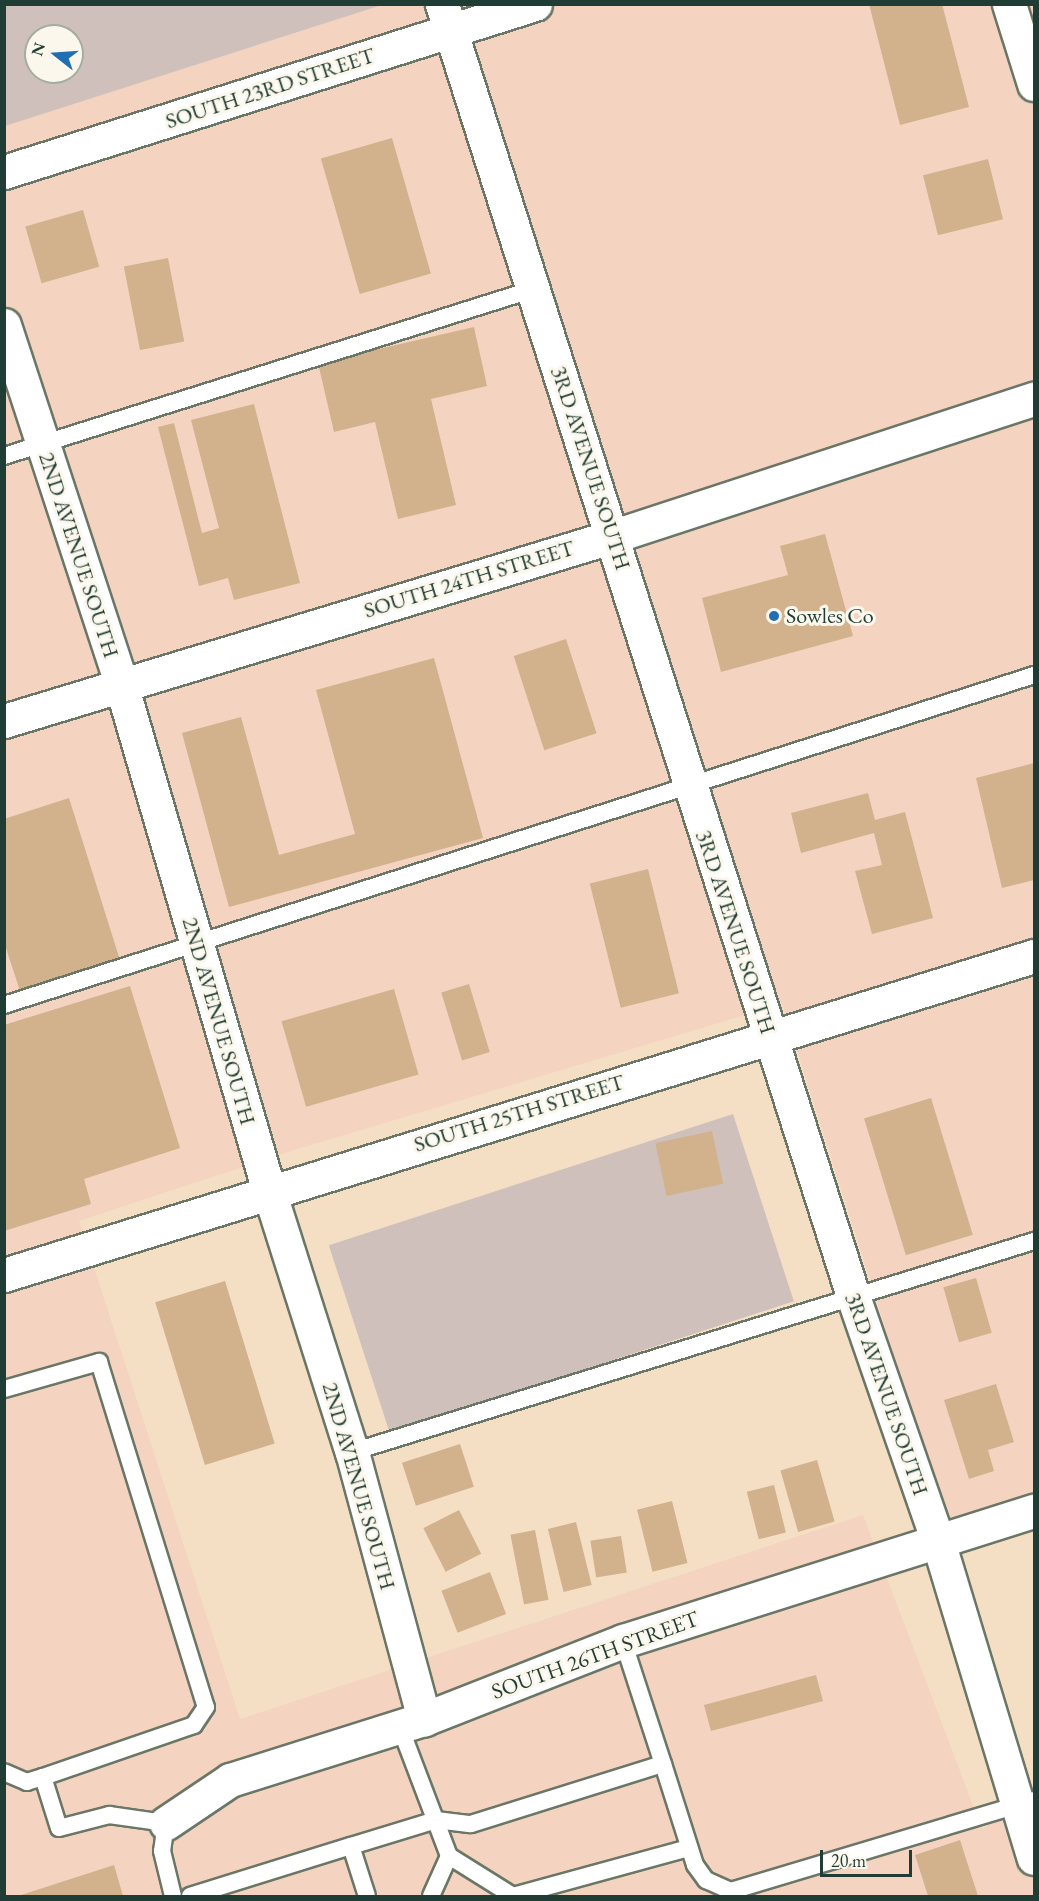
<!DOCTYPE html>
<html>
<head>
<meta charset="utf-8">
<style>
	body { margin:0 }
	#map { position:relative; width:1039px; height:1901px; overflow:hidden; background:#f5dfc4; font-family:"EB Garamond",serif }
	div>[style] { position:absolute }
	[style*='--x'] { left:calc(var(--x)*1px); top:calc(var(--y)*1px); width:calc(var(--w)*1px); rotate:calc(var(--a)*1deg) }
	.built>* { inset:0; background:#f4d3c0 }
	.industrial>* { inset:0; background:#d0c0bc; transform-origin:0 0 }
	.building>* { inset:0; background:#d2b28d; transform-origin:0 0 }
	.roads { filter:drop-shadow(2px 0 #6a7666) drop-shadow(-2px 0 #6a7666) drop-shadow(0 2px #6a7666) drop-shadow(0 -2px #6a7666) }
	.service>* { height:16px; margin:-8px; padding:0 8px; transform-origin:8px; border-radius:8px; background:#fff }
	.minor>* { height:33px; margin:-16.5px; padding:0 16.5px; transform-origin:16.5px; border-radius:16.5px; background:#fff }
	.tertiary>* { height:33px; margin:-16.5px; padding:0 16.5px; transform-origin:16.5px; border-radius:16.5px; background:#fff }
	.dots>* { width:16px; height:16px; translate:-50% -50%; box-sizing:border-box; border:3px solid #fbf7ec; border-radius:50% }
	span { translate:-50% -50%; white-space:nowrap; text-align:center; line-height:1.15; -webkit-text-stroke:6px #fbf7ec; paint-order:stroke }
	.street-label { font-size:22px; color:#1f3d34 }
	.poi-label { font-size:22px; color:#1f3d34 }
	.left { translate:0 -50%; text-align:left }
	.frame { position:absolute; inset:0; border:6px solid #1f3d34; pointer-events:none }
	.north { position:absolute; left:24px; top:24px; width:60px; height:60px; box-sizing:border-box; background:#fbf7ec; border:2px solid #a3ada2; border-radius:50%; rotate:287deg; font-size:16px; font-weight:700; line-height:24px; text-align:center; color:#1f3d34 }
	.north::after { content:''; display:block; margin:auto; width:21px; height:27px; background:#1f6fb2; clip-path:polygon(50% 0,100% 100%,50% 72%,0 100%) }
	.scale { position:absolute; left:820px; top:1850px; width:92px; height:27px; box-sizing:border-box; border:3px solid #1f3d34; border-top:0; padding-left:8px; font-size:18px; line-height:21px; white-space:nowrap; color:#1f3d34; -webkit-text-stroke:4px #fbf7ec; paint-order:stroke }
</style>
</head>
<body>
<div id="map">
	<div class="built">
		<div style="clip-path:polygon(382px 5px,1034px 5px,1034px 1510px,952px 1537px,782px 1004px,294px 1150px,79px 1221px,240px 1719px,863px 1515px,982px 1829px,1018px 1805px,1034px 1800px,1034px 1896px,5px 1896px,4px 126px)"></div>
	</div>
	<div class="industrial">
		<div style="clip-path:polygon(evenodd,5px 4px,382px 4px,382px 5px,5px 126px,5px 4px,36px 36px,72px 36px,72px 72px,36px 72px,36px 36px)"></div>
		<div style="left:733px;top:1114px;width:197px;height:425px;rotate:72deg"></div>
	</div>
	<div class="building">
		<div style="clip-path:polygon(869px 4px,942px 4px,969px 107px,900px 125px)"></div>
		<div style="left:392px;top:138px;width:141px;height:74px;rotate:74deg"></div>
		<div style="left:988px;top:159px;width:62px;height:67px;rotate:76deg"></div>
		<div style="left:83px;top:210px;width:59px;height:60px;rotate:74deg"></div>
		<div style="left:168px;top:258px;width:85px;height:45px;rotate:79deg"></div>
		<div style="clip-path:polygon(474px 327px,487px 386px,431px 399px,456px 505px,398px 519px,375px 422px,334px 432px,318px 363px)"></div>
		<div style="clip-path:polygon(254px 404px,300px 583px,234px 600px,228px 578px,199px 586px,158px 427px,174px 423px,202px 533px,219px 528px,191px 420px)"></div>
		<div style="clip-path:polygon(825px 534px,853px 636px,721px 672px,702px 598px,788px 575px,780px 546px)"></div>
		<div style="left:566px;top:639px;width:99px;height:55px;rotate:72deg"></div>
		<div style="clip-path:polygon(434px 658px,483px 838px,229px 907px,182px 733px,241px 717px,279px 855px,355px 834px,316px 690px)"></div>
		<div style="clip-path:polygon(1034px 763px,1034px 880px,1002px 888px,976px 778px)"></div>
		<div style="clip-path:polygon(868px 793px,875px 820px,905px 812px,933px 918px,872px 934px,855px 871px,882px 865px,874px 833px,801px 853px,791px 813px)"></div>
		<div style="clip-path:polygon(69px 798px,120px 960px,20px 991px,4px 942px,4px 819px)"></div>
		<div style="left:648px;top:869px;width:128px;height:60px;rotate:76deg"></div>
		<div style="left:469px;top:984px;width:71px;height:29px;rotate:73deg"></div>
		<div style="clip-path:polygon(130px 986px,180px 1148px,84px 1179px,91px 1204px,4px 1231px,4px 1025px)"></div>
		<div style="left:394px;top:989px;width:89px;height:117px;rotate:74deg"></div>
		<div style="left:931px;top:1098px;width:143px;height:70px;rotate:73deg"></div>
		<div style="left:712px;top:1131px;width:54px;height:58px;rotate:78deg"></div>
		<div style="left:976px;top:1278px;width:57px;height:34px;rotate:74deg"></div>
		<div style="left:225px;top:1281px;width:170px;height:73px;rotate:73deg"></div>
		<div style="clip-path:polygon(996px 1384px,1014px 1442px,988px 1450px,994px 1471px,969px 1479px,944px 1400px)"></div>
		<div style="left:460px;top:1444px;width:45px;height:61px;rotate:72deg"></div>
		<div style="left:817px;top:1460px;width:64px;height:38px;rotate:74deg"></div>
		<div style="left:774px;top:1485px;width:49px;height:28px;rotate:76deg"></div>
		<div style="left:672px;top:1501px;width:64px;height:36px;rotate:76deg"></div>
		<div style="left:459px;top:1510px;width:49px;height:40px;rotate:63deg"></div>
		<div style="left:576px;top:1522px;width:65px;height:29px;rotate:76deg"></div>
		<div style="left:535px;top:1530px;width:71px;height:25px;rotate:79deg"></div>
		<div style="left:621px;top:1536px;width:37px;height:31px;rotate:81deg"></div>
		<div style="left:490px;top:1572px;width:45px;height:52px;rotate:69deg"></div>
		<div style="left:816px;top:1675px;width:27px;height:116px;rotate:75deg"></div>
		<div style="clip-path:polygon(960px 1840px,978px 1896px,928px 1896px,915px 1855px)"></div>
		<div style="clip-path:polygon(114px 1865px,123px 1896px,18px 1896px)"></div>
	</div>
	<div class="roads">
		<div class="service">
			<div style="--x:4;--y:456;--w:556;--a:-17.49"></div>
			<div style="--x:4;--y:1005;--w:1082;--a:-17.76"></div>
			<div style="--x:4;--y:1389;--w:99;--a:-15.9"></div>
			<div style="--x:99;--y:1362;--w:361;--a:72.8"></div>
			<div style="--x:206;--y:1707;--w:22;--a:124"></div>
			<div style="--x:194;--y:1725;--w:160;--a:161"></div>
			<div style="--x:43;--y:1777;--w:17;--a:163"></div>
			<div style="--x:27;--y:1782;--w:25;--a:-157"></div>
			<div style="--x:352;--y:1452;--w:714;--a:-17.19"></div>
			<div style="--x:623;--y:1641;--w:129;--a:72"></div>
			<div style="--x:400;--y:1727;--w:138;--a:69.2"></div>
			<div style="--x:449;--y:1856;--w:44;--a:114.2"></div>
			<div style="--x:43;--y:1777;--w:53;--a:72.6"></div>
			<div style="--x:59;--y:1828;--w:52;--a:-14.6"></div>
			<div style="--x:109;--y:1815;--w:58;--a:8"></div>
			<div style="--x:166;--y:1823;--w:28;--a:98"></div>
			<div style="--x:162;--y:1851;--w:46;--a:76.3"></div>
			<div style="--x:351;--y:1846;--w:89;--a:-17"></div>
			<div style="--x:436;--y:1820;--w:35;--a:7"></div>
			<div style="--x:471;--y:1824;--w:201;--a:-17.4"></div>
			<div style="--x:663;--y:1764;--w:106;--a:72.4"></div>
			<div style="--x:695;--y:1865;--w:19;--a:54"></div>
			<div style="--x:706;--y:1880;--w:27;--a:24"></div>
			<div style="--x:731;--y:1891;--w:316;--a:-16.7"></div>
			<div style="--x:449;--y:1856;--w:75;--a:32"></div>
			<div style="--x:513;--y:1896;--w:182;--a:-15.3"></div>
			<div style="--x:190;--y:1896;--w:169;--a:-17.3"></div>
			<div style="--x:351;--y:1846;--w:52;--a:72.3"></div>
		</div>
		<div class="minor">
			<div style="--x:442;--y:4;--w:1359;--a:72.35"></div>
			<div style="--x:854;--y:1299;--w:256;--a:70.9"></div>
			<div style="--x:938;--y:1541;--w:331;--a:73.2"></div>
			<div style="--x:1009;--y:4;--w:84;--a:72.6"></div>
			<div style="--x:4;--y:172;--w:557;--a:-17.56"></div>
			<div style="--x:4;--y:325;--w:378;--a:71.9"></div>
			<div style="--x:121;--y:684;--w:528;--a:73.73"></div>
			<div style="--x:269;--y:1191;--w:274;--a:72.4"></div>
			<div style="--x:352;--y:1452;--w:277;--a:74.9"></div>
			<div style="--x:4;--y:721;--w:637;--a:-16.87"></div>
			<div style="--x:614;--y:536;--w:442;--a:-18.1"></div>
			<div style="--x:166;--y:1823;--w:77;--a:-33.9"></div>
			<div style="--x:230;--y:1780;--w:203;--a:-17.5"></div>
			<div style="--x:424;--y:1719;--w:214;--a:-21.4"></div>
			<div style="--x:623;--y:1641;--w:431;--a:-17.6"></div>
		</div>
		<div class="tertiary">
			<div style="--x:4;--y:1275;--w:1078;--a:-17.21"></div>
		</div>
	</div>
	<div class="dots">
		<div style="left:774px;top:616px;background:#1f6fb2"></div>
	</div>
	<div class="street-label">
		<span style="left:270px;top:88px;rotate:-18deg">SOUTH 23RD STREET</span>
		<span style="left:591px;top:468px;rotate:72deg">3RD AVENUE SOUTH</span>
		<span style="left:79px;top:555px;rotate:72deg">2ND AVENUE SOUTH</span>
		<span style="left:469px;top:579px;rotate:-17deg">SOUTH 24TH STREET</span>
		<span style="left:736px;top:932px;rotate:72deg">3RD AVENUE SOUTH</span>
		<span style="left:219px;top:1021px;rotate:74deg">2ND AVENUE SOUTH</span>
		<span style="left:519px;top:1113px;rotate:-17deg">SOUTH 25TH STREET</span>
		<span style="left:887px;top:1394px;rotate:71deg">3RD AVENUE SOUTH</span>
		<span style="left:359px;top:1486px;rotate:74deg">2ND AVENUE SOUTH</span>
		<span style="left:595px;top:1655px;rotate:-20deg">SOUTH 26TH STREET</span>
	</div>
	<div class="poi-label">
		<span class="left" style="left:786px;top:616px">Sowles Co</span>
	</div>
	<div class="frame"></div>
	<div class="north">N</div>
	<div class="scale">20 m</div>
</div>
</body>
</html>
